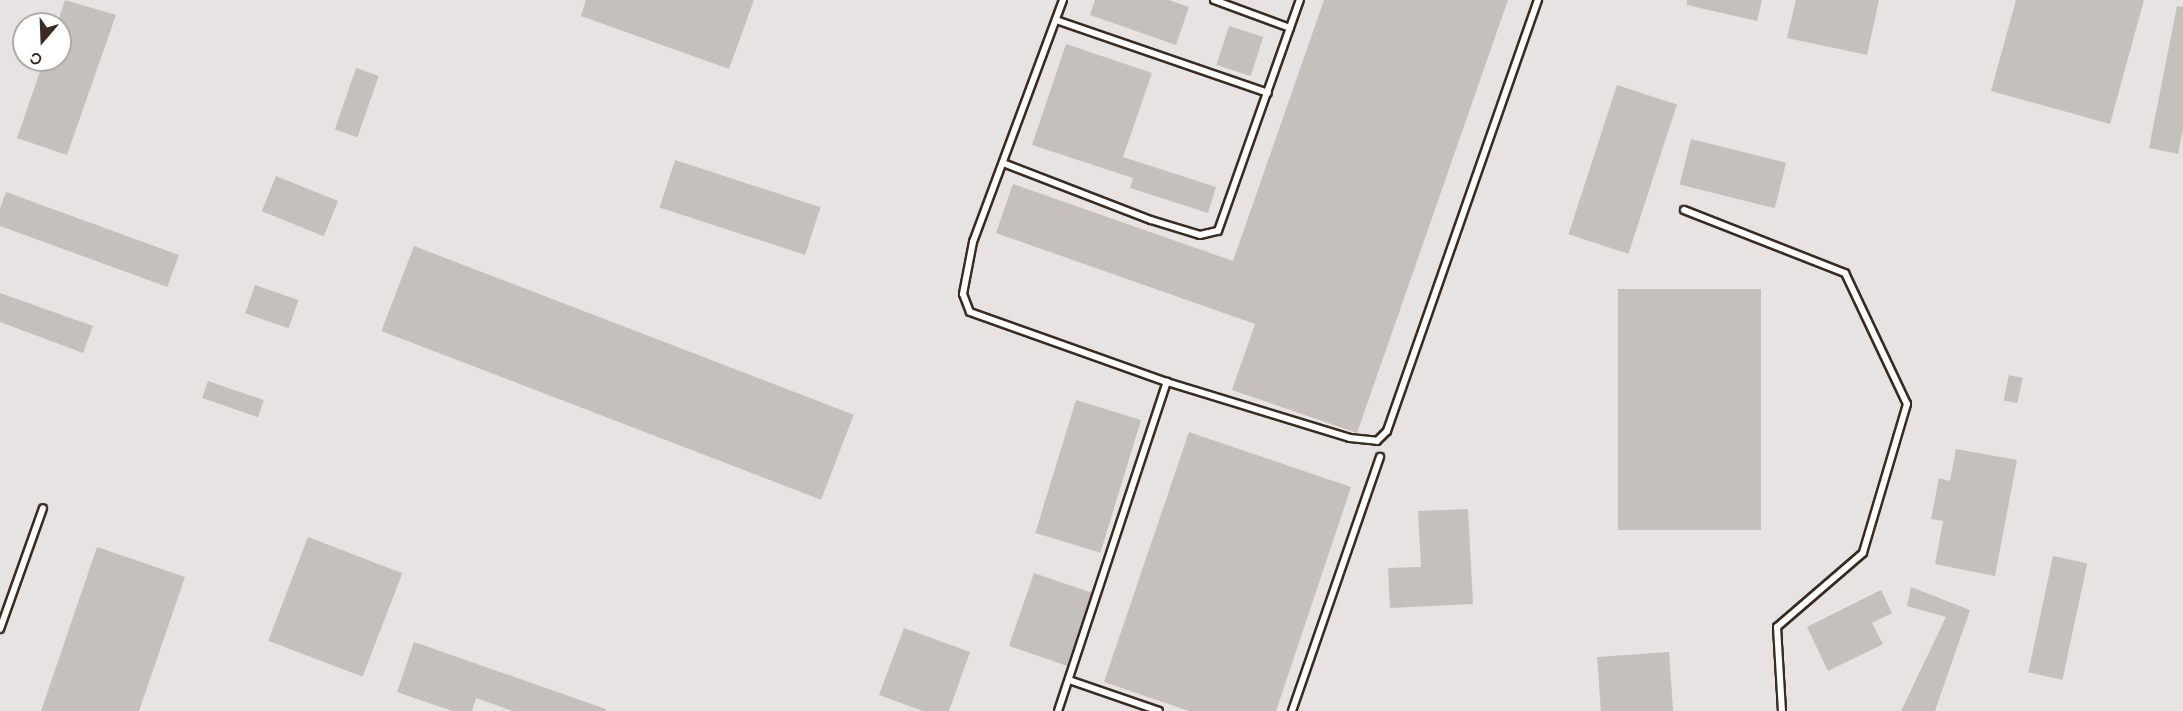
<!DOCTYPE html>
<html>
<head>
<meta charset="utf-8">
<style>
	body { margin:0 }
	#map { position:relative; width:2183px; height:711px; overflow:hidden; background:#f3f2f2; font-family:"Balsamiq Sans",sans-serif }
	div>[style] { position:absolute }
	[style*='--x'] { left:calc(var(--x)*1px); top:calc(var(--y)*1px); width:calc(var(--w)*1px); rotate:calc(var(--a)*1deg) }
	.built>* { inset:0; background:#e6e3e2 }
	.building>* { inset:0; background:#c6c0bd; transform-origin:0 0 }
	.roads { filter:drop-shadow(2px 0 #3b2a1e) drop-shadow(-2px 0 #3b2a1e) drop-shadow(0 2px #3b2a1e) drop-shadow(0 -2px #3b2a1e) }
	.service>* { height:6px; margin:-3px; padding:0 3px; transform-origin:3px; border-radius:3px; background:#fff }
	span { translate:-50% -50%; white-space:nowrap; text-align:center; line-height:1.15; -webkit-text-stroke:5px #fff; paint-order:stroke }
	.north { position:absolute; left:12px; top:12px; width:60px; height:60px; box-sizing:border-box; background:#fff; border:2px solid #b1aaa5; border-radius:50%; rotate:199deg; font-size:16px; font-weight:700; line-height:24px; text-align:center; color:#3b2a1e }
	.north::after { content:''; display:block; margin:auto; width:21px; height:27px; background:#3b2a1e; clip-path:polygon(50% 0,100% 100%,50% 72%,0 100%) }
</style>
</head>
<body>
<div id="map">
	<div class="built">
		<div style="clip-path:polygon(evenodd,0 0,2183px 0,2183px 711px,0 711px,0 0,24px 24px,60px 24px,60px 60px,24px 60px,24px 24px)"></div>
	</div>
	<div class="building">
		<div style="clip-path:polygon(65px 0,116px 15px,67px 155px,17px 138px,44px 60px,60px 60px,60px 24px,57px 24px)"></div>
		<div style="clip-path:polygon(586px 0,754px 0,729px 69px,581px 16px)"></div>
		<div style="clip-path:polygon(1095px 0,1169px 0,1189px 7px,1176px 45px,1090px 15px)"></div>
		<div style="clip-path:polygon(1324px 0,1508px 0,1357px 433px,1232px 390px,1255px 324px,996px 233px,1013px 184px,1233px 261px)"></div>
		<div style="clip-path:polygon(1687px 0,1762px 0,1757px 21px,1687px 5px)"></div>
		<div style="clip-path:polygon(1796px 0,1879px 0,1867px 55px,1787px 38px)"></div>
		<div style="clip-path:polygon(2016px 0,2144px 0,2110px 124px,1991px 91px)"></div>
		<div style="clip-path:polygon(2177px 6px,2183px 7px,2183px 129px,2178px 154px,2149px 148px)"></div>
		<div style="left:1229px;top:26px;width:36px;height:41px;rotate:18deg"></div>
		<div style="clip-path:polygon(1066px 44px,1152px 73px,1123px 157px,1216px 187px,1208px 213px,1130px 188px,1133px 178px,1032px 145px)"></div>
		<div style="left:356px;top:68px;width:24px;height:65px;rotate:19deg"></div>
		<div style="left:1617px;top:85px;width:63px;height:157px;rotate:18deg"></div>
		<div style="left:1691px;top:139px;width:98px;height:47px;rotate:14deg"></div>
		<div style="left:675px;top:160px;width:153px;height:50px;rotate:18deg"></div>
		<div style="left:276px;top:176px;width:67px;height:38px;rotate:22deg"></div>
		<div style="left:6px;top:192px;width:184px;height:34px;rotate:20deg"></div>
		<div style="left:414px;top:246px;width:471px;height:91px;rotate:21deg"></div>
		<div style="left:255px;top:285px;width:46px;height:30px;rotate:19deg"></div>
		<div style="left:1618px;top:289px;width:143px;height:241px"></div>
		<div style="clip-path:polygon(0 293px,93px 326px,83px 353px,0 322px)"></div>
		<div style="left:2009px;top:375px;width:14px;height:26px;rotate:12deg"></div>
		<div style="left:208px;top:381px;width:59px;height:18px;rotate:19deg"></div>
		<div style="left:1076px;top:400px;width:68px;height:139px;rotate:17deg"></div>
		<div style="clip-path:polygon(1189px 432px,1351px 487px,1276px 711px,1189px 711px,1104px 682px)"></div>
		<div style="clip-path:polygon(1956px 449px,2017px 460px,1995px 576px,1935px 564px,1943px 521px,1931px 519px,1939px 478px,1950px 481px)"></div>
		<div style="clip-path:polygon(1468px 509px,1473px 604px,1390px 608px,1388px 568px,1421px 567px,1418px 511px)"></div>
		<div style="left:308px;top:537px;width:101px;height:111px;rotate:21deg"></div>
		<div style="clip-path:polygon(97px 547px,185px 577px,139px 711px,41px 711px)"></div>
		<div style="left:2053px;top:556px;width:35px;height:119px;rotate:12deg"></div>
		<div style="left:1034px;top:573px;width:61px;height:77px;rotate:19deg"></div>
		<div style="clip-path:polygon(1911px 587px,1970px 610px,1935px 711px,1901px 711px,1946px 617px,1907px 606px)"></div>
		<div style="clip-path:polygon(1881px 590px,1892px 613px,1872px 623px,1883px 644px,1828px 671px,1807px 627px)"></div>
		<div style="clip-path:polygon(904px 628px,970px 652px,949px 711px,923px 711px,879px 695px)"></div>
		<div style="clip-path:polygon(414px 642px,606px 709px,606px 711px,513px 711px,476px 698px,472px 711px,452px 711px,397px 692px)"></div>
		<div style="left:1669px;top:652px;width:59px;height:72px;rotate:86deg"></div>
	</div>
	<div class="roads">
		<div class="service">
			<div style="--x:1063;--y:0;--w:258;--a:110.4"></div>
			<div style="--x:973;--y:242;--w:53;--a:100.9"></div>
			<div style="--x:963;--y:294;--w:19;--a:69"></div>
			<div style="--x:970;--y:312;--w:209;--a:19.6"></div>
			<div style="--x:1214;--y:0;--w:81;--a:20.2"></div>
			<div style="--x:1056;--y:20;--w:224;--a:19"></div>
			<div style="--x:1003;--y:163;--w:159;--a:21.1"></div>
			<div style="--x:1151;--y:220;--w:51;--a:17"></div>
			<div style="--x:1200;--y:235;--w:18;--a:-13"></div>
			<div style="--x:1218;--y:231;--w:245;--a:-70.5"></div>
			<div style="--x:1684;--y:210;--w:173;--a:21.4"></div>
			<div style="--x:1845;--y:273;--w:145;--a:64.7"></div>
			<div style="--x:1907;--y:404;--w:155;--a:106.5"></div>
			<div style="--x:1863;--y:553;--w:113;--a:139.3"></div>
			<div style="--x:1777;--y:627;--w:84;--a:86.6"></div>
			<div style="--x:0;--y:629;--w:128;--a:-70.4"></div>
			<div style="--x:1069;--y:680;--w:95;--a:19"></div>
			<div style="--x:1058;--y:711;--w:347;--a:-71.7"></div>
			<div style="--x:1167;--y:382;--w:191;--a:17"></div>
			<div style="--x:1350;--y:438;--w:27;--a:6"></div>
			<div style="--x:1377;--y:441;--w:14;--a:-45"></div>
			<div style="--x:1387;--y:431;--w:457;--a:-70.7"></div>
			<div style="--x:1292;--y:711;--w:269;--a:-70.9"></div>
		</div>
	</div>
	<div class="north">С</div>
</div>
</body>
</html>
